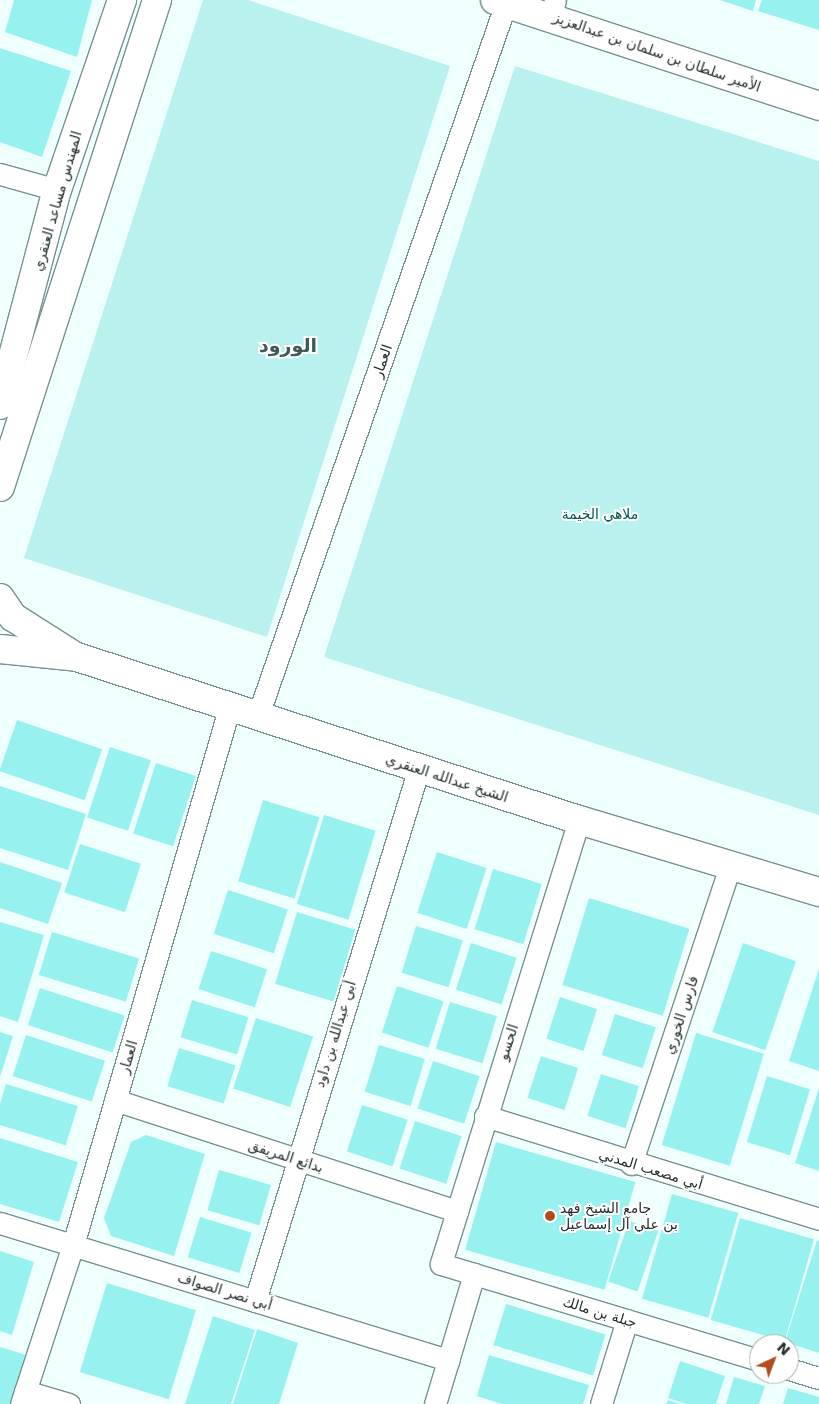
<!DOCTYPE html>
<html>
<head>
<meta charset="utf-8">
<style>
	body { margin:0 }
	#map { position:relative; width:819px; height:1404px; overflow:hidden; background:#eefffe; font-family:"DejaVu Sans","Noto Naskh Arabic",sans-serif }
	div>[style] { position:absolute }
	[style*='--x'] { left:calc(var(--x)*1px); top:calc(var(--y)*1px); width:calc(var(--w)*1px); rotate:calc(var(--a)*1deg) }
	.green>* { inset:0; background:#b9f1ef }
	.building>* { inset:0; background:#97f2ef; transform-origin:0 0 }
	.roads { filter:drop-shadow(1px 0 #779190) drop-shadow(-1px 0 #779190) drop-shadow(0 1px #779190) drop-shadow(0 -1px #779190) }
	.street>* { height:21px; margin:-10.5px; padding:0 10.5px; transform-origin:10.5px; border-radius:10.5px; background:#fff }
	.secondary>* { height:28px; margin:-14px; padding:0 14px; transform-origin:14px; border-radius:14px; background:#fff }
	.dots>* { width:14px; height:14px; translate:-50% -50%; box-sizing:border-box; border:2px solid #fff; border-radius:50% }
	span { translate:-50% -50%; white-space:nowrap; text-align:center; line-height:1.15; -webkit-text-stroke:4px #fff; paint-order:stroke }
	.street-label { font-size:14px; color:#232e2d }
	.park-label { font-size:14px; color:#005654 }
	.poi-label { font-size:14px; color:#232e2d }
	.left { translate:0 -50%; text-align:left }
	.district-label { font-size:19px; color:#415958; font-weight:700 }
	.north { position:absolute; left:749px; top:1334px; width:50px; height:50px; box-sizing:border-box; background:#fff; border:1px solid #a7abab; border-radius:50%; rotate:43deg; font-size:14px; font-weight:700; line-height:20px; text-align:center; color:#232e2d }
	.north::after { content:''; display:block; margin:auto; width:18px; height:22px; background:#b14c1c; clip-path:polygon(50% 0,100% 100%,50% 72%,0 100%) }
</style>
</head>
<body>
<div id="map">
	<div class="green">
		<div style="clip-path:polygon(203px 0,248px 0,450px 66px,267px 637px,24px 558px)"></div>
		<div style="clip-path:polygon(515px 66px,819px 161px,819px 815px,324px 657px)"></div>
	</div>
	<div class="building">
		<div style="clip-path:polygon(14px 0,92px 0,77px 57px,5px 32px)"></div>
		<div style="clip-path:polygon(720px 0,756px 0,753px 11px)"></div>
		<div style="clip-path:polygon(762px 0,819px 0,819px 30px,758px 11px)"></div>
		<div style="clip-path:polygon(0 48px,71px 71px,42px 157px,0 142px)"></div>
		<div style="left:17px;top:720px;width:90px;height:54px;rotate:19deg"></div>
		<div style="left:110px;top:747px;width:43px;height:74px;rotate:18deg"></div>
		<div style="left:156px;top:763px;width:42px;height:74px;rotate:18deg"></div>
		<div style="clip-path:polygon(0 786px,86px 814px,68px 870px,0 848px)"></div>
		<div style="left:263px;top:800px;width:59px;height:85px;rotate:17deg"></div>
		<div style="left:324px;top:815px;width:54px;height:93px;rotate:17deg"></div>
		<div style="left:80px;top:844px;width:64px;height:51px;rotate:18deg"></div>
		<div style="left:437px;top:852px;width:52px;height:64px;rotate:18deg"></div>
		<div style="clip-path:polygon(0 862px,62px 883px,48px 924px,0 908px)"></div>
		<div style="left:493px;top:869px;width:51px;height:63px;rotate:17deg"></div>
		<div style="left:228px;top:890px;width:63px;height:46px;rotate:18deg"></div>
		<div style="left:589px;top:898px;width:105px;height:91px;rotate:17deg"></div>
		<div style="left:297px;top:912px;width:61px;height:75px;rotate:17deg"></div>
		<div style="clip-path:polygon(0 922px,44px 935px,18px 1022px,0 1016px)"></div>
		<div style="left:416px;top:926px;width:49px;height:49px;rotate:17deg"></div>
		<div style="left:52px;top:932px;width:91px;height:45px;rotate:17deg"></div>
		<div style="left:471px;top:943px;width:48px;height:49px;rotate:18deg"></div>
		<div style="left:743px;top:943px;width:56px;height:94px;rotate:19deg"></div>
		<div style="left:211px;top:951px;width:59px;height:40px;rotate:18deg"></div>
		<div style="clip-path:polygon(819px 969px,819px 1071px,789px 1061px)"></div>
		<div style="left:397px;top:986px;width:49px;height:49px;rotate:18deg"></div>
		<div style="left:40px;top:988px;width:89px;height:39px;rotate:18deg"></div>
		<div style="left:560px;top:997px;width:39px;height:44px;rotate:18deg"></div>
		<div style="left:192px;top:1000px;width:59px;height:39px;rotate:17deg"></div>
		<div style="left:450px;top:1002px;width:49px;height:49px;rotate:17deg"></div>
		<div style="left:615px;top:1014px;width:43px;height:43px;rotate:18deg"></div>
		<div style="left:256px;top:1018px;width:60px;height:74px;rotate:18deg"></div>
		<div style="clip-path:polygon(0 1032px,13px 1036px,0 1077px)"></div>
		<div style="left:696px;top:1033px;width:71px;height:117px;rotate:17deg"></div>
		<div style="left:26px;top:1035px;width:83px;height:43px;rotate:18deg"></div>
		<div style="left:379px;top:1045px;width:48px;height:49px;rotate:17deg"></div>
		<div style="left:179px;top:1048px;width:59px;height:40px;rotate:17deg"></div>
		<div style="left:541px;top:1056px;width:39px;height:44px;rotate:18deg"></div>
		<div style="left:433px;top:1061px;width:49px;height:50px;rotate:18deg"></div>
		<div style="left:601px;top:1074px;width:40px;height:44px;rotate:18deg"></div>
		<div style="left:767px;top:1076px;width:45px;height:69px;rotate:17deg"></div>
		<div style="left:6px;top:1084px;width:75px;height:41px;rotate:17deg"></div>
		<div style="clip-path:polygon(819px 1088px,819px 1171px,795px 1163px)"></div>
		<div style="left:362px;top:1105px;width:48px;height:49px;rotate:18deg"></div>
		<div style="left:415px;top:1121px;width:49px;height:50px;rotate:18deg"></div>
		<div style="clip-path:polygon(146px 1135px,205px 1154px,174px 1256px,111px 1236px,104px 1218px,131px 1142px)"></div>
		<div style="clip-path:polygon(0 1138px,78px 1162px,59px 1222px,0 1204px)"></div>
		<div style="left:496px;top:1142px;width:145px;height:112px;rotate:16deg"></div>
		<div style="left:219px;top:1170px;width:54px;height:42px;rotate:16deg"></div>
		<div style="left:672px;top:1194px;width:69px;height:109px;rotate:16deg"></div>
		<div style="left:200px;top:1217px;width:54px;height:42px;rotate:17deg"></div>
		<div style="left:740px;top:1218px;width:77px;height:106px;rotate:16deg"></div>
		<div style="left:629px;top:1221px;width:31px;height:64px;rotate:19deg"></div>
		<div style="clip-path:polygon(817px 1240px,819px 1241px,819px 1353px,785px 1342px)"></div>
		<div style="clip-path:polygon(0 1251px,34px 1262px,12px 1335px,0 1331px)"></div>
		<div style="left:107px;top:1283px;width:93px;height:93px;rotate:17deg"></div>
		<div style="left:506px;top:1304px;width:104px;height:43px;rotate:17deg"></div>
		<div style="clip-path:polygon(213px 1316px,255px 1330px,231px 1404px,185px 1404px)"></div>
		<div style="clip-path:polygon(257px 1329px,298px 1343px,279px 1404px,233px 1404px)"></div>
		<div style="clip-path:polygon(0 1347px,26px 1355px,11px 1404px,0 1404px)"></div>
		<div style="clip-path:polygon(489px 1355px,589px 1385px,583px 1404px,502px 1404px,477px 1396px)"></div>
		<div style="clip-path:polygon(680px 1361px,725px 1376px,716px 1404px,686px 1404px,668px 1398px)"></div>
		<div style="clip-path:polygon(734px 1377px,765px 1386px,759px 1404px,726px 1404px)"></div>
		<div style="clip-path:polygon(788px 1388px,819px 1397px,819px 1404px,783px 1404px)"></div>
		<div style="clip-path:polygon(668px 1400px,680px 1404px,666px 1404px)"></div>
	</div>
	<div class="roads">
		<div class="street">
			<div style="--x:551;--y:16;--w:16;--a:-76"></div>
			<div style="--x:0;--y:174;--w:59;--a:15.7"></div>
			<div style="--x:257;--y:718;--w:757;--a:-70.8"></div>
			<div style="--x:579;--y:820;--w:465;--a:107.3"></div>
			<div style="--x:441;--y:1264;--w:332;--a:16.8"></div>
			<div style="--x:115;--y:1100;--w:360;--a:18"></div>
			<div style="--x:485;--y:1116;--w:350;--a:17.1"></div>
			<div style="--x:631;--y:1164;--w:313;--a:-71.6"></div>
			<div style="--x:0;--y:1223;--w:469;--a:17"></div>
			<div style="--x:255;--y:1301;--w:558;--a:-72.9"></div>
			<div style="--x:789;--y:1369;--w:31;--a:17"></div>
			<div style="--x:25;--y:1391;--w:46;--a:16.5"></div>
			<div style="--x:21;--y:1404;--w:167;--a:-71.9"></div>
			<div style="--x:73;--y:1245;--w:558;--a:-73.77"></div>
			<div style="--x:435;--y:1404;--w:136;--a:-73.3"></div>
			<div style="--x:601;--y:1404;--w:88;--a:-72.8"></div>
		</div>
		<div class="secondary">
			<div style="--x:495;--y:0;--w:341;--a:18.1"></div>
			<div style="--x:0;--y:405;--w:222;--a:-75.2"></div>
			<div style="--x:57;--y:190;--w:201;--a:-71.1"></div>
			<div style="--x:0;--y:487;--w:512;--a:-72.13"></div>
			<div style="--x:0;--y:598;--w:23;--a:56"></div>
			<div style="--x:13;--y:617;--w:69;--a:32.5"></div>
			<div style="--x:0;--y:649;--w:77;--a:5.9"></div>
			<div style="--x:77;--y:657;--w:528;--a:17.99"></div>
			<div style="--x:579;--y:820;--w:251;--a:16.7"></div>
		</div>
	</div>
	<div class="dots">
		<div style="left:550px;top:1216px;background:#b14c1c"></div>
	</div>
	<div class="street-label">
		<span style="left:657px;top:52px;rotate:19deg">الأمير سلطان بن سلمان بن عبدالعزيز</span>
		<span style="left:57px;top:201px;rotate:-74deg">المهندس مساعد العنقري</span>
		<span style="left:382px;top:361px;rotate:-71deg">العمار</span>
		<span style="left:447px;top:778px;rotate:18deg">الشيخ عبدالله العنقري</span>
		<span style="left:681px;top:1015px;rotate:-72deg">فارس الخوري</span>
		<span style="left:335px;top:1034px;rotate:-73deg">أبي عبدالله بن داود</span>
		<span style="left:508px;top:1042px;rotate:-72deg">الحسو</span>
		<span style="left:128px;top:1057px;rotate:-74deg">العمار</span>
		<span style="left:286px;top:1156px;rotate:18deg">بدائع المريفق</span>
		<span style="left:651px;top:1169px;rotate:17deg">أبي مصعب المدني</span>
		<span style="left:225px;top:1291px;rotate:17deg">أبي نصر الصواف</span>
		<span style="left:600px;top:1312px;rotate:17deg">جبلة بن مالك</span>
	</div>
	<div class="park-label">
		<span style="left:600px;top:514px">ملاهي الخيمة</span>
	</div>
	<div class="poi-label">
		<span class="left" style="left:560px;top:1216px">جامع الشيخ فهد<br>بن علي آل إسماعيل</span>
	</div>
	<div class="district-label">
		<span style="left:288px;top:346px">الورود</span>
	</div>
	<div class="north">N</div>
</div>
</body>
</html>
